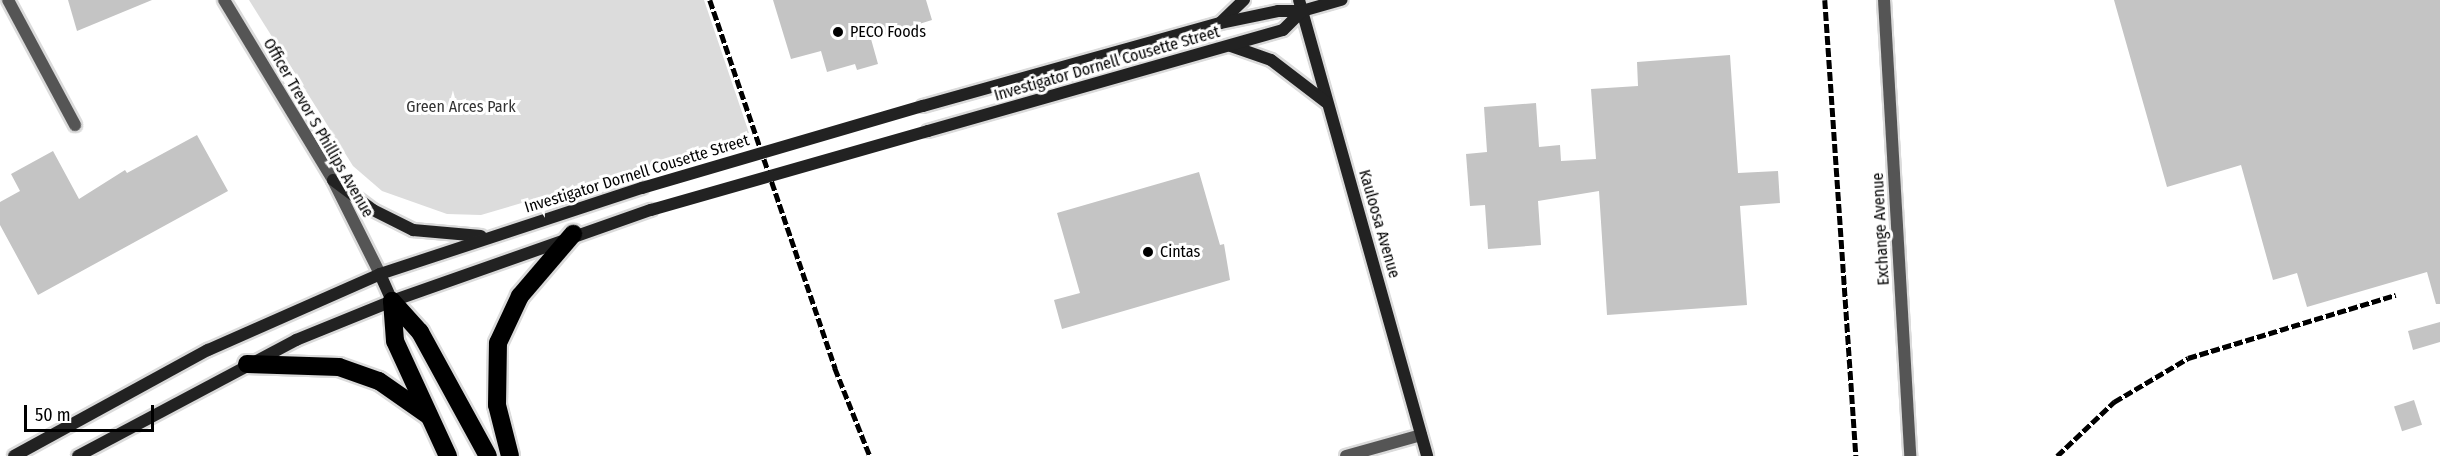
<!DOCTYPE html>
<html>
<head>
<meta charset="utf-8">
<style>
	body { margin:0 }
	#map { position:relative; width:2440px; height:456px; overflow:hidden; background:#fff; font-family:"Fira Sans Condensed",sans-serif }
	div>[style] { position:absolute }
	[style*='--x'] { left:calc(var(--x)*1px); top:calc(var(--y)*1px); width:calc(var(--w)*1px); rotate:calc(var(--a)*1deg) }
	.green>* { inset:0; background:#dcdcdc }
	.building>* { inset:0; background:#c4c4c4; transform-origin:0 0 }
	.roads { filter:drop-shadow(2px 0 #dbdbdb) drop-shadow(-2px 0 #dbdbdb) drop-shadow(0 2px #dbdbdb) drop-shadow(0 -2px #dbdbdb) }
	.street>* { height:12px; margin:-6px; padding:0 6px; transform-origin:6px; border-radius:6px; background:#555 }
	.secondary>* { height:12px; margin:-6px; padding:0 6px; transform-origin:6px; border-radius:6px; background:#222 }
	.highway>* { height:18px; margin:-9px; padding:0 9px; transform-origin:9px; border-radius:9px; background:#000 }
	.rail>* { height:4.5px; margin-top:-2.25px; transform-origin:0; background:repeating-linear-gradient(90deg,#000 0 9px,transparent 0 12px) }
	.secondary-bridge>* { height:12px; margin:-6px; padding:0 6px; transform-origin:6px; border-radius:6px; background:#222 }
	.dots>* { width:16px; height:16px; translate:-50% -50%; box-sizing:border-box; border:3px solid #fff; border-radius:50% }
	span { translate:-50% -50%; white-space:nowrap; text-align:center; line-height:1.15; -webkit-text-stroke:6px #fff; paint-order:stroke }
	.poi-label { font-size:16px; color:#000 }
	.left { translate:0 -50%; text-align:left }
	.street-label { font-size:16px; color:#000 }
	.park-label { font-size:16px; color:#333 }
	.scale { position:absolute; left:24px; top:405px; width:130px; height:27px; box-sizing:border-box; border:3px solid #000; border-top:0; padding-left:8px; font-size:18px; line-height:21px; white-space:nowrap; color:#000; -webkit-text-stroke:4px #fff; paint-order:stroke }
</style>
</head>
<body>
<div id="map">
	<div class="green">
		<div style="clip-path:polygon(249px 0,704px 0,750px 136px,481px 215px,447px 214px,382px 191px,353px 166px)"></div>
	</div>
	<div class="building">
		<div style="clip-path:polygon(68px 0,152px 0,77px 31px)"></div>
		<div style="clip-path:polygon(773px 0,926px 0,932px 20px,871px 39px,878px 64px,857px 70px,855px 64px,827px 72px,821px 51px,791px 59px)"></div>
		<div style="clip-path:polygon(2114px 0,2440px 0,2440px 304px,2436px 304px,2427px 272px,2307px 307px,2297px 273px,2273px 280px,2241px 165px,2167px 187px)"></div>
		<div style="clip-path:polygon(1730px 55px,1738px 173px,1778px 171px,1780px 203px,1740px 206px,1747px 305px,1607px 315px,1599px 191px,1538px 201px,1541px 245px,1488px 249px,1485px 205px,1470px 206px,1466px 154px,1487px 152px,1484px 107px,1536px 103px,1539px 147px,1560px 145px,1561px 161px,1596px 159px,1591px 89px,1638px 86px,1637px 62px)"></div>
		<div style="clip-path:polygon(197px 135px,228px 191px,38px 295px,0 225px,0 202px,20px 191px,11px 174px,53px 151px,79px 199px,125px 170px,127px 173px)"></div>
		<div style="clip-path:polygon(1199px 172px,1220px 245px,1224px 244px,1230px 280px,1062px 329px,1054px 300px,1080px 293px,1057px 213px)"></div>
		<div style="clip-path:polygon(2440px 322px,2440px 342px,2413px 350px,2408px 331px)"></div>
		<div style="left:2414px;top:400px;width:26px;height:21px;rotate:72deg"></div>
	</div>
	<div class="roads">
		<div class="street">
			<div style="--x:8;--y:0;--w:142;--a:61.8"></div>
			<div style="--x:224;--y:0;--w:210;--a:58.8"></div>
			<div style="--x:333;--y:180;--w:105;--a:63.4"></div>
			<div style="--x:1884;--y:0;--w:457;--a:86.7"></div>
			<div style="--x:1346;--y:456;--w:78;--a:-15.6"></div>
		</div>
		<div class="secondary">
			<div style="--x:1299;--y:0;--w:474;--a:74.3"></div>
			<div style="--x:1221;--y:22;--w:32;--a:-44"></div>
			<div style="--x:1231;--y:46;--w:42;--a:19.3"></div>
			<div style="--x:1271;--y:60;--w:69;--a:37.4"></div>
			<div style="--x:923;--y:106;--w:309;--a:-15.6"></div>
			<div style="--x:1221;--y:23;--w:58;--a:-11.9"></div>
			<div style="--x:1278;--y:11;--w:24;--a:0"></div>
			<div style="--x:1302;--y:11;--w:41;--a:-15.8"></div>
			<div style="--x:928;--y:131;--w:369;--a:-15.9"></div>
			<div style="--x:1283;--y:30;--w:27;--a:-45"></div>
			<div style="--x:333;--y:180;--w:50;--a:36.9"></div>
			<div style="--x:373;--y:210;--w:45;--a:26.6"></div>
			<div style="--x:413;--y:230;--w:68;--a:5"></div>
			<div style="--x:380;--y:274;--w:30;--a:66"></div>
			<div style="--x:14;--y:456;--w:221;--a:-28.7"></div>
			<div style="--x:208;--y:350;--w:188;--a:-23.8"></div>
			<div style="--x:380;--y:274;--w:276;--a:-18.2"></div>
			<div style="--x:78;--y:456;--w:247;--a:-28"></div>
			<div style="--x:296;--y:340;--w:104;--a:-22.1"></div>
			<div style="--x:392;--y:301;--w:275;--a:-19.4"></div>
		</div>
		<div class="highway">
			<div style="--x:392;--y:301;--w:42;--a:47.9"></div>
			<div style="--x:420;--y:332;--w:141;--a:61.3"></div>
			<div style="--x:392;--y:301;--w:40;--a:85.7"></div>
			<div style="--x:395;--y:341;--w:127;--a:65.3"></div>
			<div style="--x:247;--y:364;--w:92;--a:1.9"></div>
			<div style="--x:339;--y:367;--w:42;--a:19.3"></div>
			<div style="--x:379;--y:381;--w:61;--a:35"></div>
			<div style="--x:510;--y:456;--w:53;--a:-104.3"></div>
			<div style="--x:497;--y:405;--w:62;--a:-89.1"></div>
			<div style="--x:498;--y:343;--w:52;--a:-64.9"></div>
			<div style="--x:520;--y:296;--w:82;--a:-49.5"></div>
		</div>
	</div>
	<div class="rail">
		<div style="--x:710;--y:0;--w:389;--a:71.2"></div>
		<div style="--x:835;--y:368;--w:95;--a:68.3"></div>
		<div style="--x:1825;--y:0;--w:457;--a:86.1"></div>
		<div style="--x:2057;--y:456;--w:79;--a:-43.5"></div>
		<div style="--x:2114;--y:402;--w:86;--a:-30.7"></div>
		<div style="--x:2188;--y:358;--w:217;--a:-16.9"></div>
	</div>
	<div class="secondary-bridge">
		<div style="--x:642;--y:188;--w:293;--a:-16.3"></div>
		<div style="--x:651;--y:210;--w:288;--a:-15.9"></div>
	</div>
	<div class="dots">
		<div style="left:838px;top:32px;background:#000"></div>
		<div style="left:1148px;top:252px;background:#000"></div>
	</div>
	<div class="poi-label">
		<span class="left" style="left:850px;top:32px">PECO Foods</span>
		<span class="left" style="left:1160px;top:252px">Cintas</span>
	</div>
	<div class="street-label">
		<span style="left:1107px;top:64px;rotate:-16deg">Investigator Dornell Cousette Street</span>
		<span style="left:318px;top:128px;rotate:60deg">Officer Trevor S Phillips Avenue</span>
		<span style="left:637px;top:174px;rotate:-17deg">Investigator Dornell Cousette Street</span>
		<span style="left:1379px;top:224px;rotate:74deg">Kauloosa Avenue</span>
		<span style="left:1881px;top:229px;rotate:-93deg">Exchange Avenue</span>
	</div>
	<div class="park-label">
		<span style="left:461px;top:107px">Green Arces Park</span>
	</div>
	<div class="scale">50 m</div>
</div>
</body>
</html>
